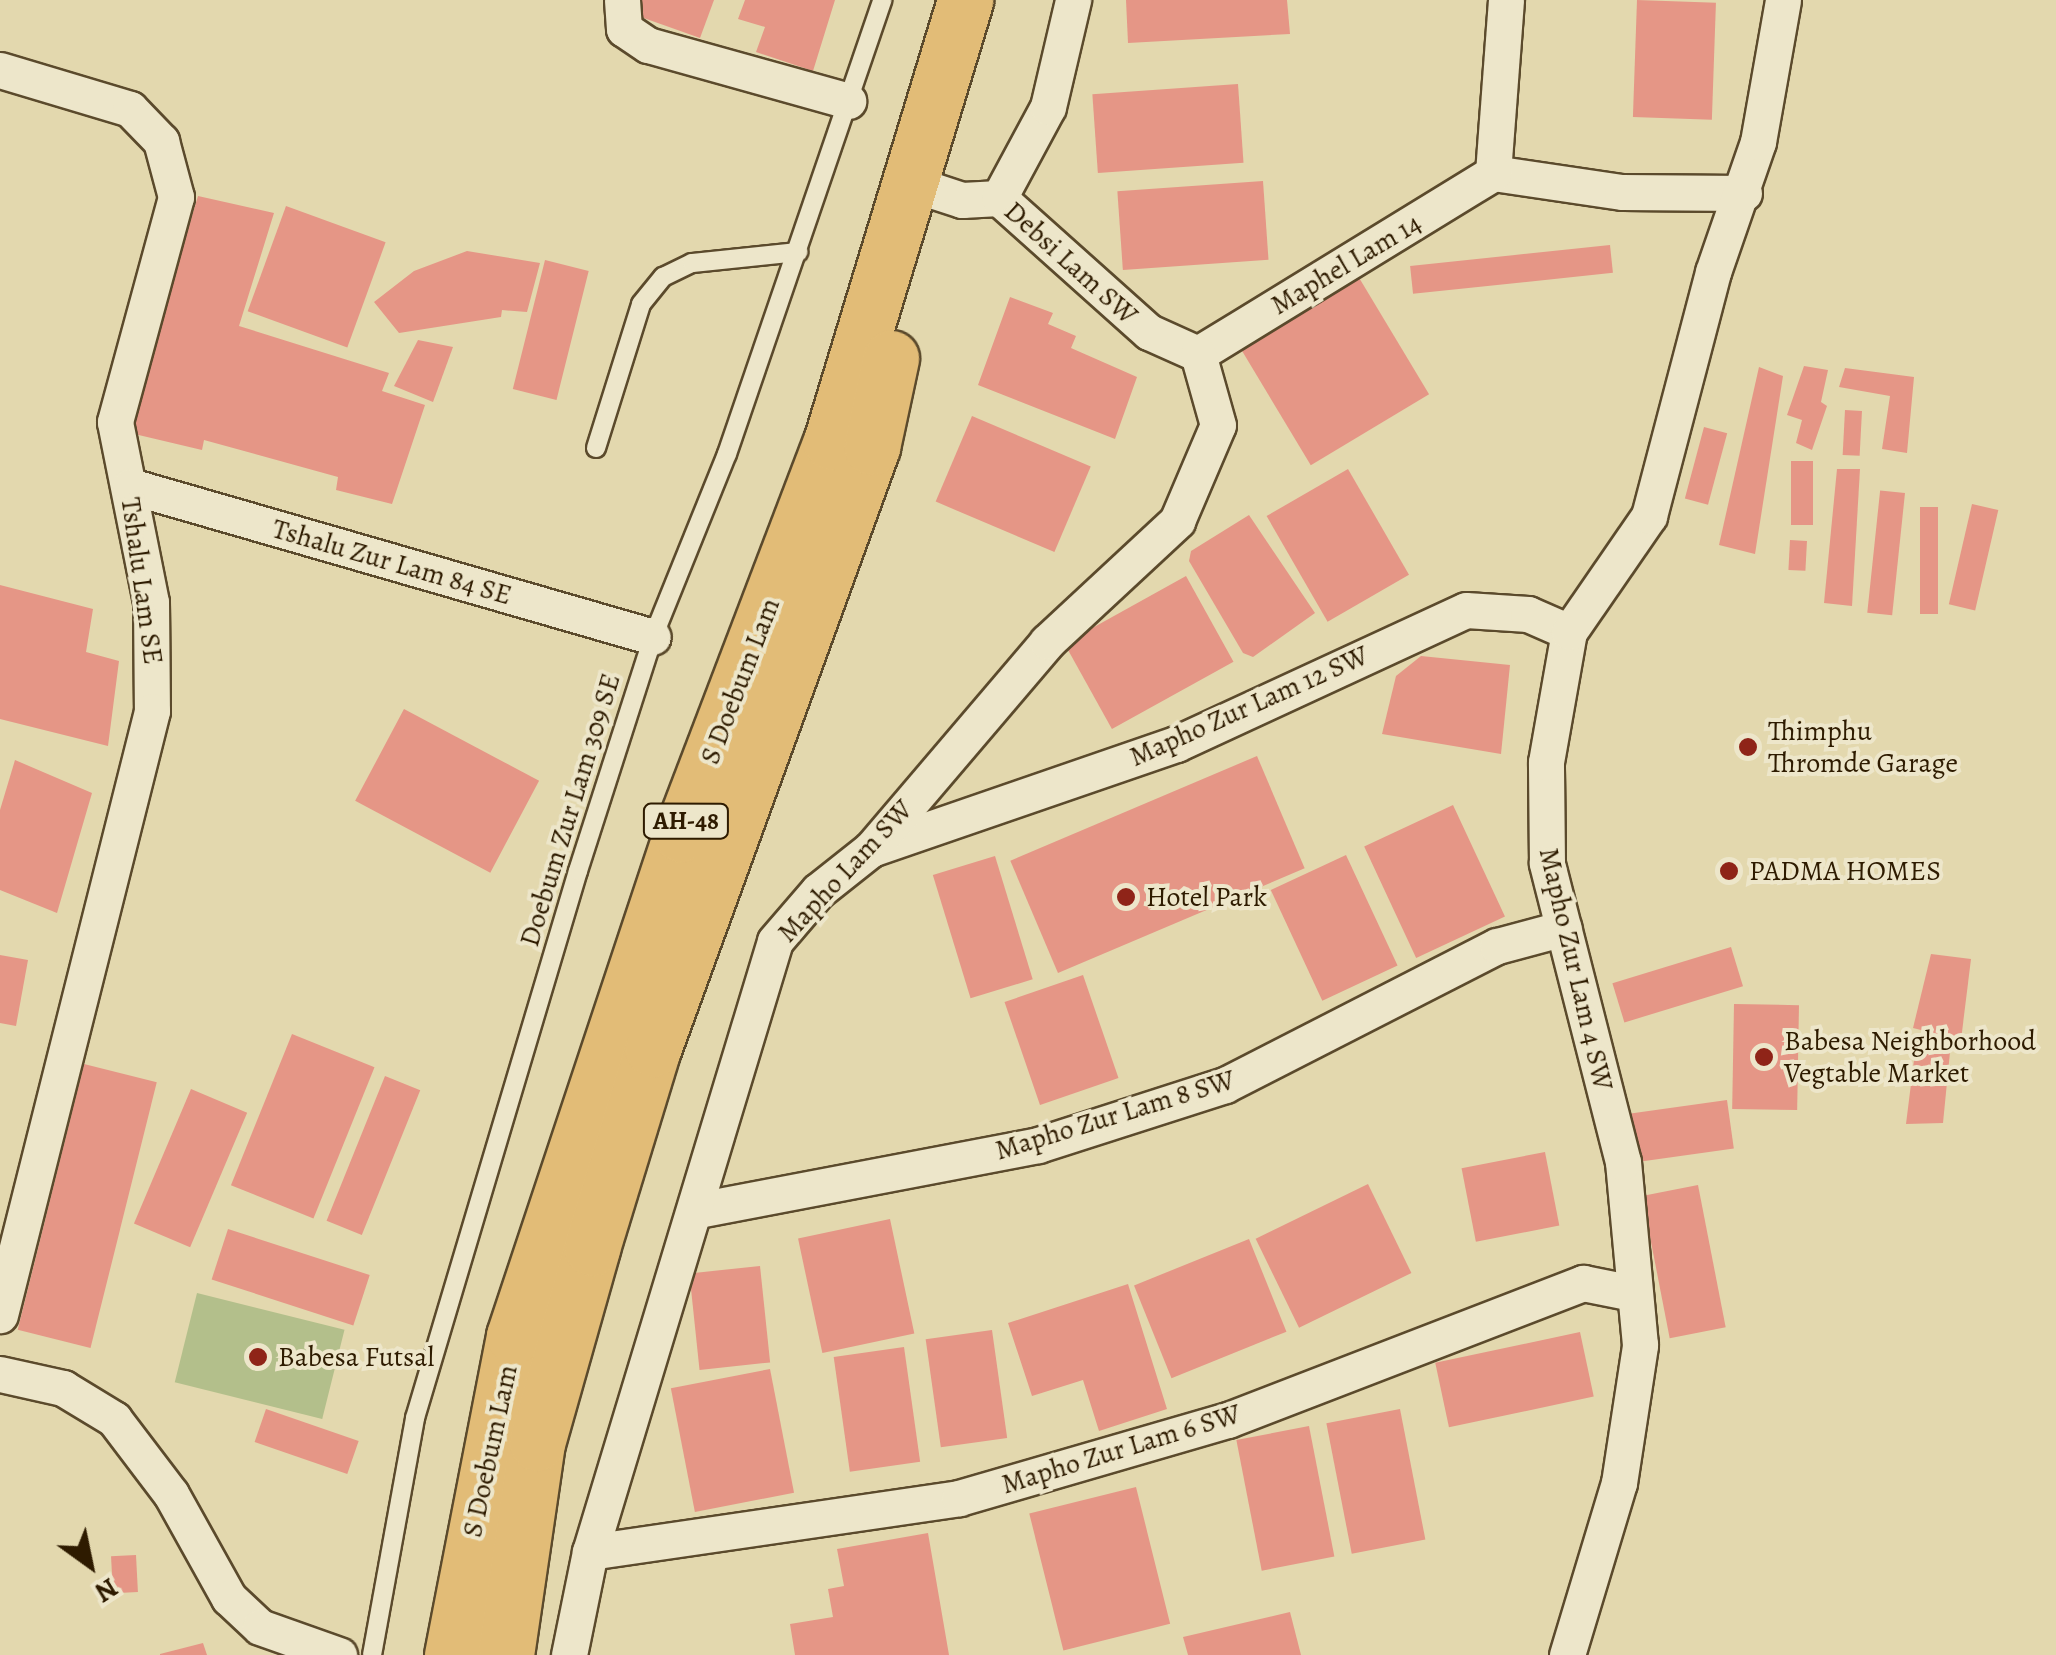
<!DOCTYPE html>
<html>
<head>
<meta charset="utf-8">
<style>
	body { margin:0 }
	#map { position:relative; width:2056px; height:1655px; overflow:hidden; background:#e3d8ae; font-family:Alegreya,serif }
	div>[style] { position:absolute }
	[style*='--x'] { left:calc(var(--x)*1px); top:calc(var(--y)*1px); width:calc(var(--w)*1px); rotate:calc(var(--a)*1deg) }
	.green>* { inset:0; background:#b3bf8b; transform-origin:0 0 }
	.building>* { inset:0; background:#e59686; transform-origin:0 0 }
	.roads { filter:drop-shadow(2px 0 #5b4a2c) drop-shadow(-2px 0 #5b4a2c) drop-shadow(0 2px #5b4a2c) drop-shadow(0 -2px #5b4a2c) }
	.service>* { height:18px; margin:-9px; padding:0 9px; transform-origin:9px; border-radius:9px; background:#ede6ca }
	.minor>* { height:35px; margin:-17.5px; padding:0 17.5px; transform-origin:17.5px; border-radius:17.5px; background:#ede6ca }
	.trunk>* { height:55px; margin:-27.5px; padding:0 27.5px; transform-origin:27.5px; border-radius:27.5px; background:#e2bc77 }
	.dots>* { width:28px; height:28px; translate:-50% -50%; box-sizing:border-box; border:5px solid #ede6ca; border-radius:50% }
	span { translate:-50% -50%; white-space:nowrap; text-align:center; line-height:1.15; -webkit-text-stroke:8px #ede6ca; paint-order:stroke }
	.shield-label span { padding:2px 8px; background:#ede6ca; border:2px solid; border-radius:8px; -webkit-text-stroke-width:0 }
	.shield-label { font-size:25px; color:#2e1b00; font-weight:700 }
	.street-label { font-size:28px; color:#2e1b00 }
	.poi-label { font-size:28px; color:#2e1b00 }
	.left { translate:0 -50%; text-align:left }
	.north { position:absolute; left:40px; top:1515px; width:100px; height:100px; -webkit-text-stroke:8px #ede6ca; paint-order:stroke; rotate:147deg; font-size:28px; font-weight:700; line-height:40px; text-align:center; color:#2e1b00 }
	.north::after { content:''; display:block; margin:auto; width:35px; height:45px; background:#2e1b00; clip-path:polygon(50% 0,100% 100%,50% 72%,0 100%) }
</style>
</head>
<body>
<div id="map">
	<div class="green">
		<div style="left:197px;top:1293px;width:152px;height:92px;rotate:14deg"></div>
	</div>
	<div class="building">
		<div style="clip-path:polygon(628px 0,714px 0,700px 38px,624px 11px)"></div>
		<div style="clip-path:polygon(745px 0,835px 0,813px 71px,756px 52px,765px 27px,738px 19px)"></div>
		<div style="clip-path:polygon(1126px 0,1287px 0,1290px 34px,1128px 43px)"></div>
		<div style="left:1637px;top:0;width:79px;height:117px;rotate:2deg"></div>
		<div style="left:1238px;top:84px;width:79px;height:146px;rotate:86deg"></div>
		<div style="left:1263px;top:181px;width:79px;height:146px;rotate:86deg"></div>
		<div style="clip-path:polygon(198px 196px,274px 213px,239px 326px,389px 373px,382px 391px,425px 405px,392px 504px,336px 490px,338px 477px,204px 440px,202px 450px,126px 432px)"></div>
		<div style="left:286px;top:206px;width:106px;height:112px;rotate:20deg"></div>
		<div style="left:1610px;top:245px;width:28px;height:201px;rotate:84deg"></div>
		<div style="clip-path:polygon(467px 251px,540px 263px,527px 312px,502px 310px,501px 317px,399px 333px,374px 302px,414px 271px)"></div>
		<div style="left:545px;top:260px;width:45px;height:133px;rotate:14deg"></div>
		<div style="left:1358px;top:276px;width:138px;height:138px;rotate:59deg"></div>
		<div style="clip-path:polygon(1010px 297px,1053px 313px,1048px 324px,1076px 336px,1071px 348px,1137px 377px,1115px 439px,978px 385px)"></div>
		<div style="clip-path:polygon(418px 340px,453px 347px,433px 402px,394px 386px)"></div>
		<div style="clip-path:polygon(1804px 366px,1828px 370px,1821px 402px,1827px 406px,1812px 450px,1796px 443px,1802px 420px,1787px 415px)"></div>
		<div style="clip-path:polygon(1759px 367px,1783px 376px,1755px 554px,1719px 545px)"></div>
		<div style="clip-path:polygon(1845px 368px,1914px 377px,1907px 453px,1882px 449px,1890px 396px,1839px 387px)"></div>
		<div style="left:1845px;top:410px;width:17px;height:45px;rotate:3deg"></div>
		<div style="left:972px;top:416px;width:129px;height:93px;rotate:23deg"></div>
		<div style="left:1704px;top:427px;width:24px;height:74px;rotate:15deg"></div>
		<div style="left:1813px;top:461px;width:64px;height:22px;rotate:90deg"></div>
		<div style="left:1348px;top:469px;width:122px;height:94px;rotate:60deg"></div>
		<div style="clip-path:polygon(1837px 469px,1860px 469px,1852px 606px,1824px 603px)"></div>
		<div style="left:1905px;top:493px;width:123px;height:25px;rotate:96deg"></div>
		<div style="left:1972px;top:504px;width:27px;height:103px;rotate:13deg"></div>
		<div style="left:1920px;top:507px;width:18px;height:107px"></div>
		<div style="clip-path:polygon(1249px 515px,1315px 613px,1253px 657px,1243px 653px,1189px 561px,1191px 551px)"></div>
		<div style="left:1790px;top:540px;width:17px;height:30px;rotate:3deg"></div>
		<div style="left:1186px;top:576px;width:98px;height:139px;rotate:61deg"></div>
		<div style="clip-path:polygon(0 585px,93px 609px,86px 652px,119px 661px,108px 746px,0 719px)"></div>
		<div style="clip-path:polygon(1421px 656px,1510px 665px,1501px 754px,1382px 734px,1396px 676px)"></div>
		<div style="left:404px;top:709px;width:153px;height:104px;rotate:28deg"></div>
		<div style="left:1257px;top:756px;width:122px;height:268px;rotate:67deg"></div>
		<div style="clip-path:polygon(15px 760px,92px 793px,57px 913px,0 890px,0 810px)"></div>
		<div style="left:1453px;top:805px;width:123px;height:98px;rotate:65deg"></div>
		<div style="left:1346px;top:855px;width:122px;height:83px;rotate:65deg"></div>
		<div style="left:995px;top:856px;width:129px;height:65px;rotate:73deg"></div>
		<div style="left:1731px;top:947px;width:41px;height:124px;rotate:73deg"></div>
		<div style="clip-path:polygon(1931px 954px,1971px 959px,1961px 1040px,1913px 1028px)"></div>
		<div style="clip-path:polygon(0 955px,28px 960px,16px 1026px,0 1023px)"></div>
		<div style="left:1083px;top:975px;width:109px;height:83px;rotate:71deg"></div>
		<div style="left:1734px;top:1004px;width:65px;height:105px;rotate:1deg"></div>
		<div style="left:292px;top:1034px;width:89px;height:163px;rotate:22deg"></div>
		<div style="clip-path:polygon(1915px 1052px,1950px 1052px,1943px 1123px,1906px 1124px)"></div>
		<div style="left:84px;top:1064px;width:75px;height:274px;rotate:14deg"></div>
		<div style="left:385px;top:1076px;width:38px;height:156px;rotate:22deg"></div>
		<div style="left:191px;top:1089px;width:61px;height:146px;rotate:23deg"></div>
		<div style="left:1727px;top:1100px;width:49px;height:99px;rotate:82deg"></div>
		<div style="left:1545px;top:1152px;width:75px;height:85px;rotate:79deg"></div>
		<div style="left:1368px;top:1184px;width:99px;height:125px;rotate:64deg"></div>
		<div style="left:1698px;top:1185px;width:145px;height:57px;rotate:79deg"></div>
		<div style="left:890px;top:1219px;width:117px;height:94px;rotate:78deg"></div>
		<div style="left:228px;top:1229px;width:149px;height:53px;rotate:18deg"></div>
		<div style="left:1249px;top:1239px;width:100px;height:124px;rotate:68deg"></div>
		<div style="left:760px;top:1266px;width:97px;height:71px;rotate:84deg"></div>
		<div style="clip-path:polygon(1128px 1284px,1167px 1409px,1099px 1431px,1083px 1380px,1032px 1396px,1008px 1323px)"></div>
		<div style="left:992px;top:1330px;width:109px;height:67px;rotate:82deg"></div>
		<div style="left:1580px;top:1332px;width:66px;height:148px;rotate:78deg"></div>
		<div style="left:904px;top:1347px;width:116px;height:71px;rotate:82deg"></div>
		<div style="left:770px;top:1369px;width:126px;height:101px;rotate:79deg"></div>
		<div style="left:266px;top:1409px;width:98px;height:35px;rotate:19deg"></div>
		<div style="left:1400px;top:1409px;width:133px;height:75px;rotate:79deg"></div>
		<div style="left:1309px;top:1426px;width:133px;height:74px;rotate:79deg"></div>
		<div style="left:1136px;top:1487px;width:141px;height:110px;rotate:76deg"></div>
		<div style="clip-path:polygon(928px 1533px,949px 1655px,795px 1655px,790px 1624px,833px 1617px,828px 1589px,844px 1586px,837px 1549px)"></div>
		<div style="left:136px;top:1555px;width:37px;height:25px;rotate:87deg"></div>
		<div style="clip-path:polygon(1290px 1612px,1301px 1655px,1188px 1655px,1183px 1637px)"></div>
		<div style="clip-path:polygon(203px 1643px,207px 1655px,160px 1655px,160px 1654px)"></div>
	</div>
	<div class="roads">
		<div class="service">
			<div style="--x:596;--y:448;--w:151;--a:-72.6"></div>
			<div style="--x:641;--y:304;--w:35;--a:-51"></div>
			<div style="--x:663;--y:277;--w:32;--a:-26"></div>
			<div style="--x:692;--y:263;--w:107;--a:-5.9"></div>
			<div style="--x:372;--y:1655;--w:241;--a:-79.7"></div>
			<div style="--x:415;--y:1418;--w:571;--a:-73.41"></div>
			<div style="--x:578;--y:871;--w:246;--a:-72.2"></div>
			<div style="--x:653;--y:637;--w:197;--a:-68"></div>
			<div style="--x:727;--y:454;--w:480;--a:-71.1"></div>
		</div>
		<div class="minor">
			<div style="--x:622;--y:0;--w:29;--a:86"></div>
			<div style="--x:624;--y:29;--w:29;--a:34"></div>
			<div style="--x:648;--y:45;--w:208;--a:15.6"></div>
			<div style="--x:0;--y:70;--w:136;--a:16.7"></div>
			<div style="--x:130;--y:109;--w:45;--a:45.9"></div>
			<div style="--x:161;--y:141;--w:58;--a:75"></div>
			<div style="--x:176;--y:197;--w:233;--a:105.2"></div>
			<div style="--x:115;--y:422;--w:184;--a:78.7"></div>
			<div style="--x:151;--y:602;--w:109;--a:89.5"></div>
			<div style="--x:152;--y:711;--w:623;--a:104.13"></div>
			<div style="--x:1493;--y:173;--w:130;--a:8.4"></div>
			<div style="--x:1622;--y:192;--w:122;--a:0.5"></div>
			<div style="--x:1493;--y:173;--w:173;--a:-85.7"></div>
			<div style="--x:910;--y:183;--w:55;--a:18.1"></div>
			<div style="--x:962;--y:200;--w:37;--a:-3"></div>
			<div style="--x:999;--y:198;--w:201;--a:41.8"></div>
			<div style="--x:1149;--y:332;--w:54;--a:24.2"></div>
			<div style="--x:999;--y:198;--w:103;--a:-61.7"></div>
			<div style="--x:1048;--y:107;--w:110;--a:-76.8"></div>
			<div style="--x:1198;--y:354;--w:346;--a:-31.5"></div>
			<div style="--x:130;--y:486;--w:544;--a:16.1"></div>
			<div style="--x:871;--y:849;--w:323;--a:-19"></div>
			<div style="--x:1176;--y:744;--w:319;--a:-24.8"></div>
			<div style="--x:1466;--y:610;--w:62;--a:3.7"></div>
			<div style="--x:1528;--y:614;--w:45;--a:23.7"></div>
			<div style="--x:698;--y:1210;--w:346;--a:-10.8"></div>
			<div style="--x:1038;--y:1145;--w:196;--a:-17.8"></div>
			<div style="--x:1225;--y:1085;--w:305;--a:-27.1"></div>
			<div style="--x:1497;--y:946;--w:69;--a:-15"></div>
			<div style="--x:0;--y:1374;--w:65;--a:12.5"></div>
			<div style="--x:63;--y:1388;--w:60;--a:31.3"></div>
			<div style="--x:114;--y:1419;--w:94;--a:52.8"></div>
			<div style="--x:171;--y:1494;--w:119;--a:60.9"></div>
			<div style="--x:229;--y:1598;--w:42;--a:43.1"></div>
			<div style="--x:260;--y:1627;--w:84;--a:19.5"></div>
			<div style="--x:590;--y:1552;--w:373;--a:-8.3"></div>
			<div style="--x:959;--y:1498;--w:280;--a:-16.2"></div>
			<div style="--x:1228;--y:1420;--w:381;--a:-21.1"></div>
			<div style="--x:1583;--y:1283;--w:51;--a:11.3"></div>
			<div style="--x:569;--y:1655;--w:105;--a:-78.5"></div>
			<div style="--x:590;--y:1552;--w:638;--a:-73.15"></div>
			<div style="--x:775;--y:941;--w:66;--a:-49.3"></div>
			<div style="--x:818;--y:891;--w:68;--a:-38.4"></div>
			<div style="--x:871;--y:849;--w:272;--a:-49.6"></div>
			<div style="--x:1047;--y:642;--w:178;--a:-42.9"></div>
			<div style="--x:1177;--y:521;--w:104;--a:-66.9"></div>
			<div style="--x:1218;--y:425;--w:74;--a:-105.7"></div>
			<div style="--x:1567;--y:1655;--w:180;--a:-73.2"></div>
			<div style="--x:1619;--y:1483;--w:140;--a:-81.3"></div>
			<div style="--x:1640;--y:1345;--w:184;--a:-95.3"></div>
			<div style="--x:1623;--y:1162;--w:309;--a:-104.3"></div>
			<div style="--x:1547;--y:863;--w:101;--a:-90.6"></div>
			<div style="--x:1546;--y:762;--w:132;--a:-80"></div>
			<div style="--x:1569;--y:632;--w:141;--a:-55.4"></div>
			<div style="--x:1649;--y:516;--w:252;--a:-75.3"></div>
			<div style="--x:1713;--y:272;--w:138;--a:-70.9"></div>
			<div style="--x:1758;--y:142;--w:144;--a:-80"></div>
		</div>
		<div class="trunk">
			<div style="--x:452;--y:1655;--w:325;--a:-79"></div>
			<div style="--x:514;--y:1336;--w:529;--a:-71.6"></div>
			<div style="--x:681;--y:834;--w:420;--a:-69.1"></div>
			<div style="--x:831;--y:442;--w:462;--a:-73.1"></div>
			<div style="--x:506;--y:1655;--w:214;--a:-81.7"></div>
			<div style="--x:537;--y:1443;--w:203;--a:-74.2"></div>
			<div style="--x:592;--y:1248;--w:208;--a:-73"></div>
			<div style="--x:653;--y:1049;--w:641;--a:-70.01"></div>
			<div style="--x:872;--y:447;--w:91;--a:-77.9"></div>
		</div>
	</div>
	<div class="dots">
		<div style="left:1748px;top:747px;background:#8f2418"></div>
		<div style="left:1729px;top:871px;background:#8f2418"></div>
		<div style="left:1126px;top:897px;background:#8f2418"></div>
		<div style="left:1764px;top:1057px;background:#8f2418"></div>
		<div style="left:258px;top:1357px;background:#8f2418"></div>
	</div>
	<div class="shield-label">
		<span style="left:686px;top:821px">AH-48</span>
	</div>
	<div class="street-label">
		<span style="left:1071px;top:263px;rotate:42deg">Debsi Lam SW</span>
		<span style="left:1346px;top:264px;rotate:-31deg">Maphel Lam 14</span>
		<span style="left:392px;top:562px;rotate:16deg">Tshalu Zur Lam 84 SE</span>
		<span style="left:142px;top:581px;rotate:82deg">Tshalu Lam SE</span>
		<span style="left:740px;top:681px;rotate:-69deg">S Doebum Lam</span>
		<span style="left:1249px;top:706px;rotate:-24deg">Mapho Zur Lam 12 SW</span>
		<span style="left:570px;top:810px;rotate:-73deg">Doebum Zur Lam 309 SE</span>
		<span style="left:845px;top:871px;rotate:-47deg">Mapho Lam SW</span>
		<span style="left:1576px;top:969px;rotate:77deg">Mapho Zur Lam 4 SW</span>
		<span style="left:1115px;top:1115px;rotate:-17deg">Mapho Zur Lam 8 SW</span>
		<span style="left:1121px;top:1449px;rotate:-17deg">Mapho Zur Lam 6 SW</span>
		<span style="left:490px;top:1451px;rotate:-78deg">S Doebum Lam</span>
	</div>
	<div class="poi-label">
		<span class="left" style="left:1768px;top:747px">Thimphu<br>Thromde Garage</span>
		<span class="left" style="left:1749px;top:871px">PADMA HOMES</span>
		<span class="left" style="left:1146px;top:897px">Hotel Park</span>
		<span class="left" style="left:1784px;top:1057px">Babesa Neighborhood<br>Vegtable Market</span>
		<span class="left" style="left:278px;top:1357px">Babesa Futsal</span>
	</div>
	<div class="north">N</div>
</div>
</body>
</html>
